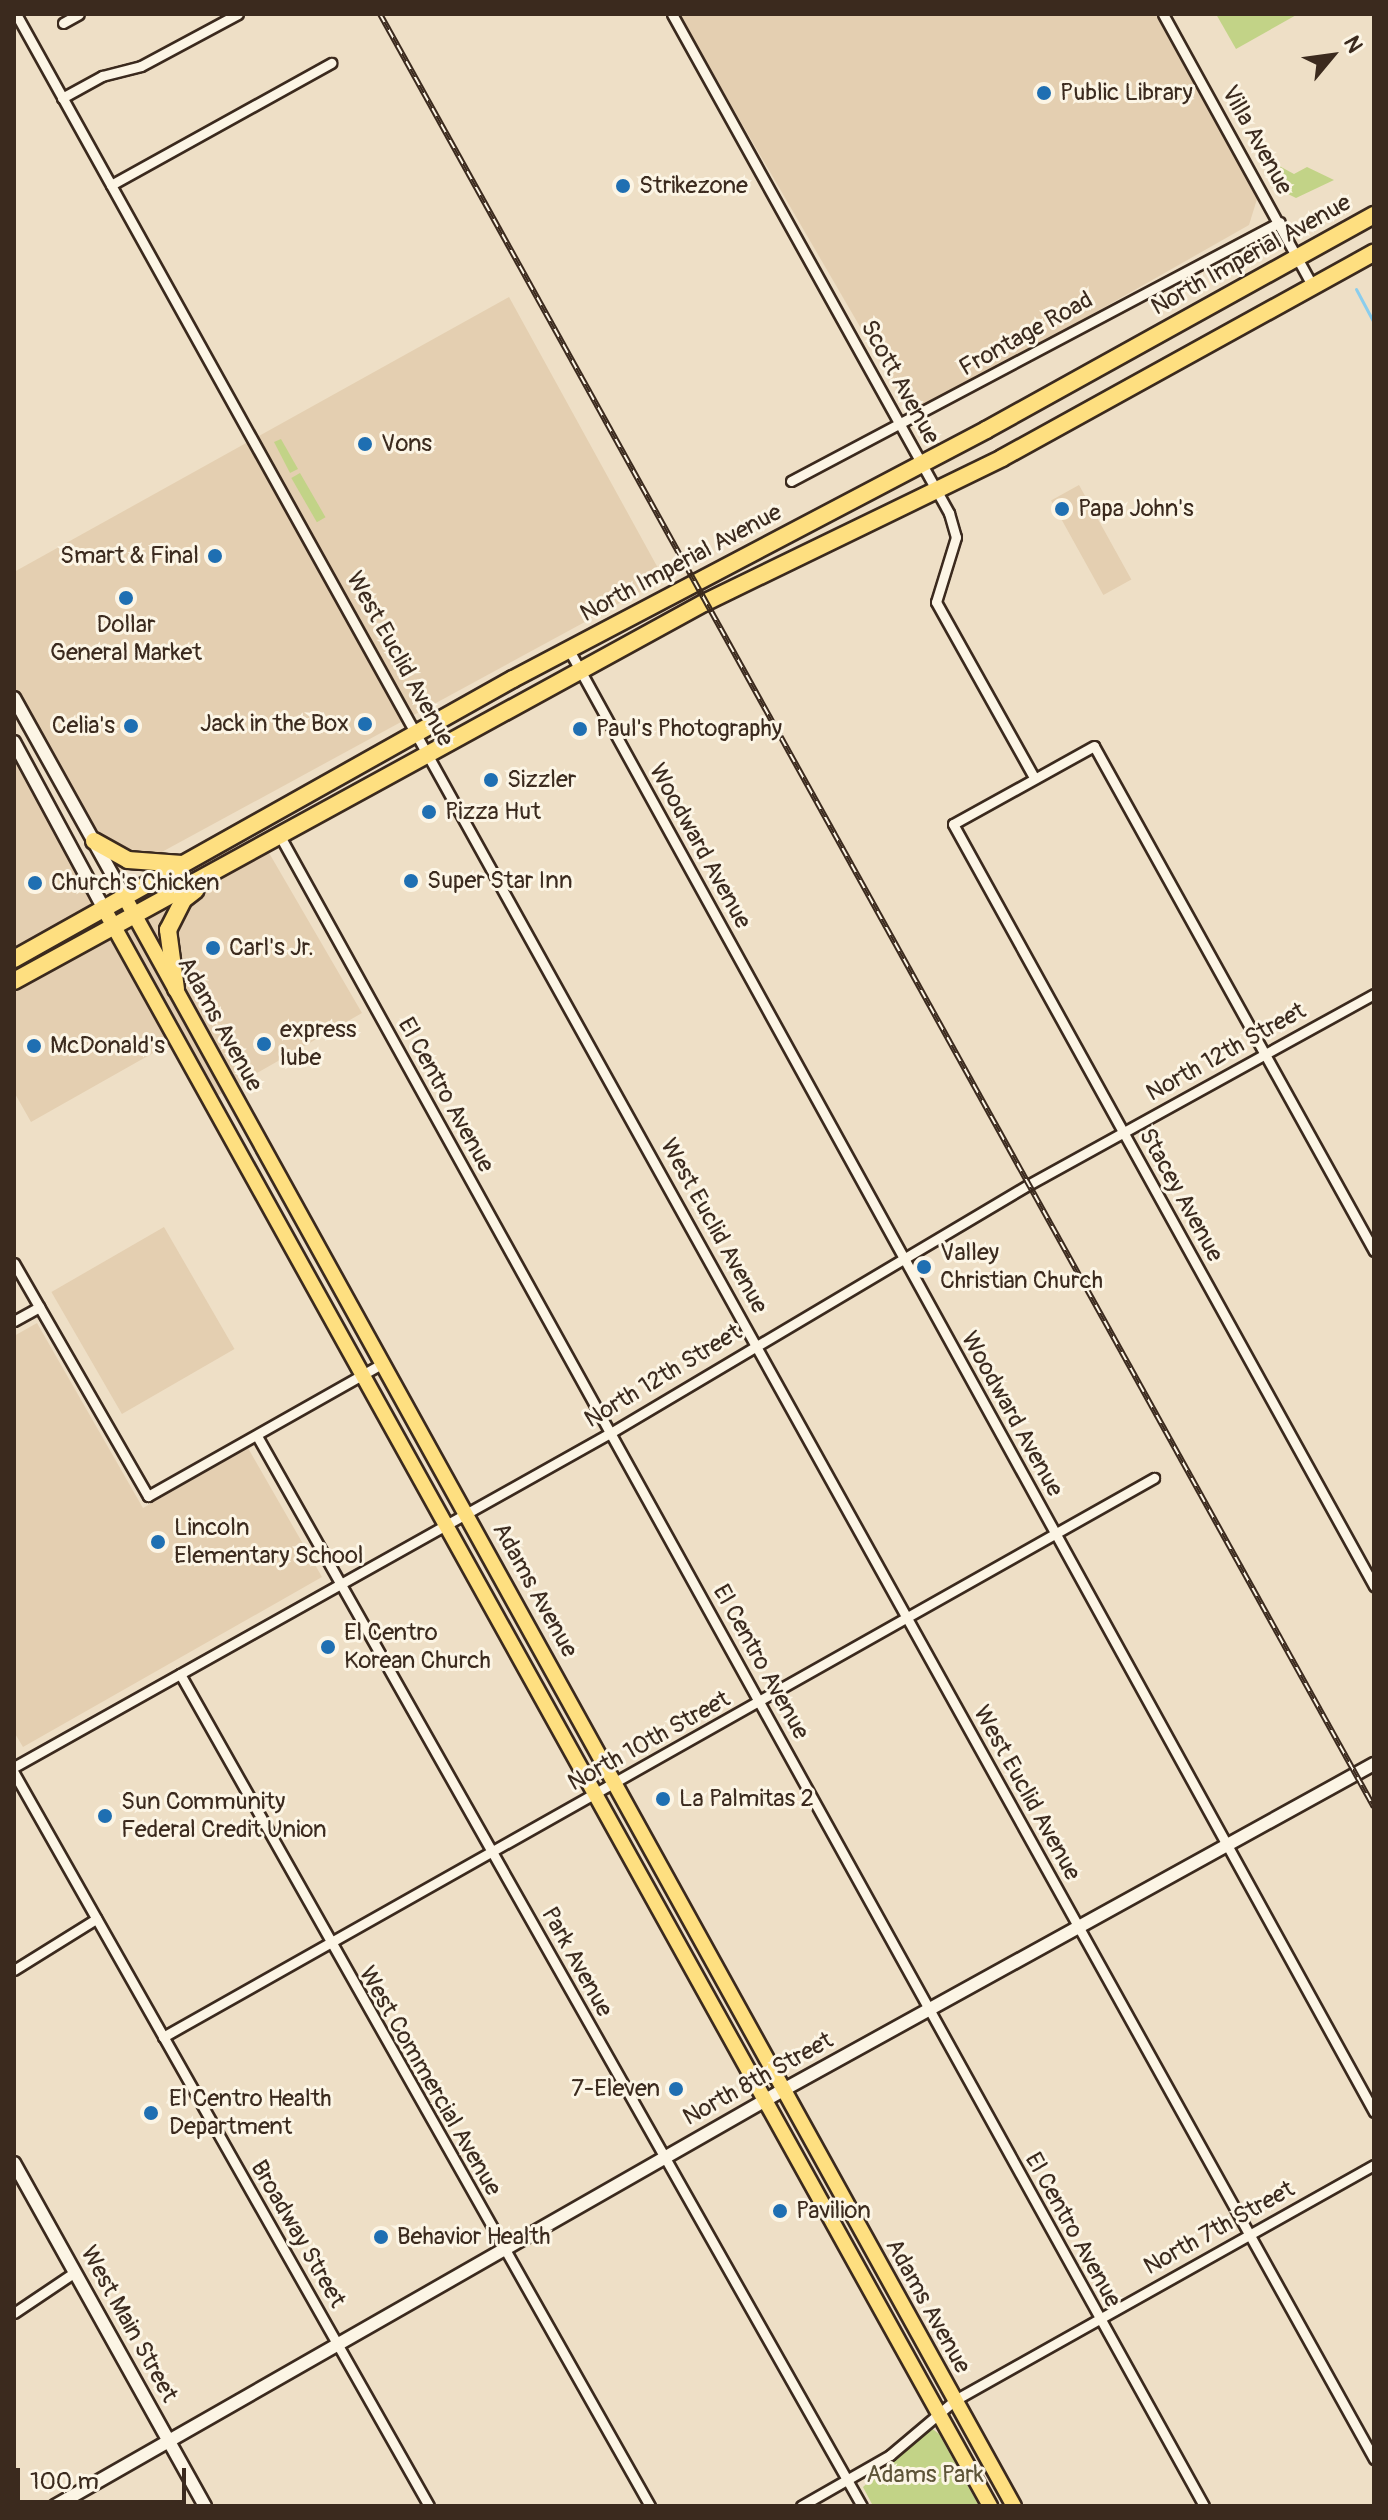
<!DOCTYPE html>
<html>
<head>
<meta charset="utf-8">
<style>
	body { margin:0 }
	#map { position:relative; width:1388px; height:2520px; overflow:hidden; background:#eedfc6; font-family:Pangolin,sans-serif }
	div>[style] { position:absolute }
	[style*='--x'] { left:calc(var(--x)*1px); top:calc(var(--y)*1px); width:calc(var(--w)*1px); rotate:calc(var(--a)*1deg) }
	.built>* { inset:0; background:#e4cfb1; transform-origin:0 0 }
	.green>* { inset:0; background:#c2d387; transform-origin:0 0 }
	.stream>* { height:3px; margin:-1.5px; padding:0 1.5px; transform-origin:1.5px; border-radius:1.5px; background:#8bcdec }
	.roads { filter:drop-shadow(2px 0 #3b2a1e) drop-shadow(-2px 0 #3b2a1e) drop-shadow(0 2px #3b2a1e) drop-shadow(0 -2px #3b2a1e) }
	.street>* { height:9px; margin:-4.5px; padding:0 4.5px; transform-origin:4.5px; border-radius:4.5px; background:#fcf5e5 }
	.secondary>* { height:12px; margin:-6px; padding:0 6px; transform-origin:6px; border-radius:6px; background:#fcf5e5 }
	.primary>* { height:14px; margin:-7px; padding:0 7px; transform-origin:7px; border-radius:7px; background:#fedf80 }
	.highway>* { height:16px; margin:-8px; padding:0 8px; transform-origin:8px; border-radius:8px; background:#fedf80 }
	.rail>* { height:6px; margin-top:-3px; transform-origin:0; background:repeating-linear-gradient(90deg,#fcf5e5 0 9px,#3b2a1e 0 18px); box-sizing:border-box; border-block:2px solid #3b2a1e }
	.dots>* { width:22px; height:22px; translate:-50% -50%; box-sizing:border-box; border:4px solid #fcf5e5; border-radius:50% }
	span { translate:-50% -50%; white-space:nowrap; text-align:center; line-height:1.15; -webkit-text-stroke:6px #fcf5e5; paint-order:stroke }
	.poi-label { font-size:24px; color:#3b2a1e }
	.left { translate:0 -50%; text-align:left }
	.right { translate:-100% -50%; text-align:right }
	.street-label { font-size:24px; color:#3b2a1e }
	.park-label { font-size:24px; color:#5d5438 }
	.frame { position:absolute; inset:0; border:16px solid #3b2a1e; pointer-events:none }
	.north { position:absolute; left:1292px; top:16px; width:80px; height:80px; -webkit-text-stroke:6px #fcf5e5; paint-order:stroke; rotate:61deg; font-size:22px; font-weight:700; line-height:32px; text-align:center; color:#3b2a1e }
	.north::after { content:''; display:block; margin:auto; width:28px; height:36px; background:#3b2a1e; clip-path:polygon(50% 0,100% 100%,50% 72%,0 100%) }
	.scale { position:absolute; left:16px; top:2468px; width:170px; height:36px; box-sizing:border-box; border:4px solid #3b2a1e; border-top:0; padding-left:10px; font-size:24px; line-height:28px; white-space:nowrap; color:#3b2a1e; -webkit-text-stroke:6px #fcf5e5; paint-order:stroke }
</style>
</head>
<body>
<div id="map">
	<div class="built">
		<div style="clip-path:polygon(678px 14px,1161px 14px,1261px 186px,1249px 225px,927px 408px,913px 409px,898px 392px)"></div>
		<div style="clip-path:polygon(509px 297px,664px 579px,114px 878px,14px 698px,14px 572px)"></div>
		<div style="left:1079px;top:485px;width:108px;height:32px;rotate:61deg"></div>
		<div style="clip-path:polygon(21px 755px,114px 927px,265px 846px,362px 1013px,210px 1100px,176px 1040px,31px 1122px,14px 1092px,14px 759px)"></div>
		<div style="left:164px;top:1227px;width:141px;height:130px;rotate:60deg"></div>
		<div style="clip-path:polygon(37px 1323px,143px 1508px,248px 1448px,322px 1577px,23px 1747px,14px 1732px,14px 1336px)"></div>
	</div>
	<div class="green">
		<div style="clip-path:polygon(1216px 14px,1298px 14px,1236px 49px)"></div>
		<div style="clip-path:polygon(1268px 160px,1294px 174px,1307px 167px,1334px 180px,1296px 198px,1288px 194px)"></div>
		<div style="clip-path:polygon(281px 439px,298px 469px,290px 473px,274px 442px)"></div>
		<div style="left:300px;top:473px;width:51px;height:10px;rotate:60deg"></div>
		<div style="clip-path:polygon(930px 2427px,939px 2434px,979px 2506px,873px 2506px,863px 2487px)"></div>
	</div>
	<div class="stream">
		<div style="--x:1356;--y:289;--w:38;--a:62"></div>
	</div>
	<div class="roads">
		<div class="street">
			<div style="--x:16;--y:14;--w:2797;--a:60.95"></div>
			<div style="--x:672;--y:14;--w:571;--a:60.96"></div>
			<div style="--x:949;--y:513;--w:25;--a:74"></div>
			<div style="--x:956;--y:537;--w:68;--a:107.1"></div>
			<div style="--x:936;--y:602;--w:201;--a:60.8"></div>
			<div style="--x:1163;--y:14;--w:311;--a:61.2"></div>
			<div style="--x:63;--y:23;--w:18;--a:-29"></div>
			<div style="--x:62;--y:98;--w:46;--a:-28.8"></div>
			<div style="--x:102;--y:76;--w:40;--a:-14.4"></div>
			<div style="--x:141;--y:66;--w:110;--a:-28.2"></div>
			<div style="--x:111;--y:185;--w:252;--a:-29"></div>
			<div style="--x:791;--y:481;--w:553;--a:-27.91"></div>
			<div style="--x:569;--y:650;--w:1669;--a:61.16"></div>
			<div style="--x:281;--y:838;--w:1906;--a:61.04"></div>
			<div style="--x:1374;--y:1251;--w:577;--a:-119.01"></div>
			<div style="--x:1094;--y:746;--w:161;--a:151"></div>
			<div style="--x:953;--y:824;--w:871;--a:61.08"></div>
			<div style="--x:14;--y:1263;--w:269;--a:60.1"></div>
			<div style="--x:148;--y:1496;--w:270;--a:-29.5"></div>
			<div style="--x:14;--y:1321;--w:29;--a:-29"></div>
			<div style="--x:257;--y:1436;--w:1229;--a:60.52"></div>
			<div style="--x:180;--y:1674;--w:956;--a:60.54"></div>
			<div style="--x:14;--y:1767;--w:685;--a:-29.26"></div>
			<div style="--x:612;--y:1432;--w:484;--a:-30.7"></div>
			<div style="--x:1028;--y:1185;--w:395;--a:-28.9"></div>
			<div style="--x:14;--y:1773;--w:842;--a:60.48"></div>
			<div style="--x:14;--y:1970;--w:97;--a:-31.9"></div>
			<div style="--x:163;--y:2037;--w:1138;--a:-29.43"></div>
			<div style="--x:14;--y:2313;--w:73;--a:-33.9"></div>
			<div style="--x:801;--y:2506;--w:103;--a:-29.8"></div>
			<div style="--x:890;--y:2455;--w:85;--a:-40.2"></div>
			<div style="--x:955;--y:2400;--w:480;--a:-29.3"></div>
		</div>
		<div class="secondary">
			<div style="--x:14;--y:698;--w:227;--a:60.9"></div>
			<div style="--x:14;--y:742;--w:187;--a:61.7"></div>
			<div style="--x:14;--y:2163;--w:393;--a:60.9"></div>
			<div style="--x:55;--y:2506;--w:841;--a:-29.74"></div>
			<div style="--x:785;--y:2089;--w:673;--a:-28.89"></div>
		</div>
		<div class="primary">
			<div style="--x:124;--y:896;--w:1840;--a:61.07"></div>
			<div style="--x:103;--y:907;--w:1829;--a:60.98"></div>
		</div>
		<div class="highway">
			<div style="--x:94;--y:841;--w:39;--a:29"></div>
			<div style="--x:128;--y:860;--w:54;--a:4.2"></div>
			<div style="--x:14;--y:959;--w:572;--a:-29.3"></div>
			<div style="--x:513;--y:679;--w:535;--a:-27.76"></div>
			<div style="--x:986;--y:430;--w:444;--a:-29"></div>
			<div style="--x:14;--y:981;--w:787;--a:-28.72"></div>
			<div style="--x:704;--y:603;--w:331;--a:-25.9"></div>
			<div style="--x:1002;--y:458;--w:425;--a:-28.9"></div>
			<div style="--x:176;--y:989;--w:60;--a:-97.7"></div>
			<div style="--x:168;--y:930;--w:34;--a:-63"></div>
			<div style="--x:183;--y:900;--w:16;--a:-38"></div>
		</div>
	</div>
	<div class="rail">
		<div style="--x:380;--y:14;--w:2050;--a:61"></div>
	</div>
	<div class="dots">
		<div style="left:1044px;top:93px;background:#1f6fb2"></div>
		<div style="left:623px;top:186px;background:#1f6fb2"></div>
		<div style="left:365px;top:444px;background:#1f6fb2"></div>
		<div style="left:1062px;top:509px;background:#1f6fb2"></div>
		<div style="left:215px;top:556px;background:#1f6fb2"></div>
		<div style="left:126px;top:598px;background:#1f6fb2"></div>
		<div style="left:365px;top:724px;background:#1f6fb2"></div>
		<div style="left:131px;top:726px;background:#1f6fb2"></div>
		<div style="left:580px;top:729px;background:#1f6fb2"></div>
		<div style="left:491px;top:780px;background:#1f6fb2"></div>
		<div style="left:429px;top:812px;background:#1f6fb2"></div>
		<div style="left:411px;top:881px;background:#1f6fb2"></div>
		<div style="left:35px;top:883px;background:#1f6fb2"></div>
		<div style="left:213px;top:948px;background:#1f6fb2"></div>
		<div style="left:264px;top:1044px;background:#1f6fb2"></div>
		<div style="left:34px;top:1046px;background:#1f6fb2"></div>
		<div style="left:924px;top:1267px;background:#1f6fb2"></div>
		<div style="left:158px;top:1542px;background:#1f6fb2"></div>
		<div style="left:328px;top:1647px;background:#1f6fb2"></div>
		<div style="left:663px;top:1799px;background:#1f6fb2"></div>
		<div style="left:105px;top:1816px;background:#1f6fb2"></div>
		<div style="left:676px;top:2089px;background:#1f6fb2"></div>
		<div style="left:151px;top:2113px;background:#1f6fb2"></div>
		<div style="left:780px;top:2211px;background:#1f6fb2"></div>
		<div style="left:381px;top:2237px;background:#1f6fb2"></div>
	</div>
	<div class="poi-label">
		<span class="left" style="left:1060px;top:93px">Public Library</span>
		<span class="left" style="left:639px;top:186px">Strikezone</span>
		<span class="left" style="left:381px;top:444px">Vons</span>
		<span class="left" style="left:1078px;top:509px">Papa John's</span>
		<span class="right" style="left:199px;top:556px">Smart &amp; Final</span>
		<span style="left:126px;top:639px">Dollar<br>General Market</span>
		<span class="right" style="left:349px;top:724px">Jack in the Box</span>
		<span class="right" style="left:115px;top:726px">Celia's</span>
		<span class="left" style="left:596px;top:729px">Paul's Photography</span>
		<span class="left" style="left:507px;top:780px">Sizzler</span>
		<span class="left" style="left:445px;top:812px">Pizza Hut</span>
		<span class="left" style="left:427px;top:881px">Super Star Inn</span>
		<span class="left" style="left:51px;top:883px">Church's Chicken</span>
		<span class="left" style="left:229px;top:948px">Carl's Jr.</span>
		<span class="left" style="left:280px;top:1044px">express<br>lube</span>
		<span class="left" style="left:50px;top:1046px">McDonald's</span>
		<span class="left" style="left:940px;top:1267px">Valley<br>Christian Church</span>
		<span class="left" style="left:174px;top:1542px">Lincoln<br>Elementary School</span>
		<span class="left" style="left:344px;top:1647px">El Centro<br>Korean Church</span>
		<span class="left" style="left:679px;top:1799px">La Palmitas 2</span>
		<span class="left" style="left:121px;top:1816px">Sun Community<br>Federal Credit Union</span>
		<span class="right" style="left:660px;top:2089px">7-Eleven</span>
		<span class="left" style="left:169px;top:2113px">El Centro Health<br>Department</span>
		<span class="left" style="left:796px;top:2211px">Pavilion</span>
		<span class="left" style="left:397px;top:2237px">Behavior Health</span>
	</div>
	<div class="street-label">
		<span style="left:1257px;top:140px;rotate:61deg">Villa Avenue</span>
		<span style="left:1251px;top:255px;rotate:-29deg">North Imperial Avenue</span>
		<span style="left:1026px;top:334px;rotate:-29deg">Frontage Road</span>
		<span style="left:900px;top:382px;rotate:61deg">Scott Avenue</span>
		<span style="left:681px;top:563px;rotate:-28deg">North Imperial Avenue</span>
		<span style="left:400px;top:659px;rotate:61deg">West Euclid Avenue</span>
		<span style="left:700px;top:846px;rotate:61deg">Woodward Avenue</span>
		<span style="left:220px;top:1024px;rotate:61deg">Adams Avenue</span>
		<span style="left:1226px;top:1052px;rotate:-29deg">North 12th Street</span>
		<span style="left:446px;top:1095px;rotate:61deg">El Centro Avenue</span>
		<span style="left:1181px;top:1195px;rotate:61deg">Stacey Avenue</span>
		<span style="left:714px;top:1226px;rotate:61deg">West Euclid Avenue</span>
		<span style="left:663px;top:1376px;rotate:-31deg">North 12th Street</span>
		<span style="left:1012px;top:1414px;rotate:61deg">Woodward Avenue</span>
		<span style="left:535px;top:1590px;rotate:61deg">Adams Avenue</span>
		<span style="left:761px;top:1662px;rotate:61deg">El Centro Avenue</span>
		<span style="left:649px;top:1741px;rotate:-29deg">North 10th Street</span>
		<span style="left:1027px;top:1793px;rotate:61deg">West Euclid Avenue</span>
		<span style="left:577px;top:1962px;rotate:61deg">Park Avenue</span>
		<span style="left:758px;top:2079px;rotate:-29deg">North 8th Street</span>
		<span style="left:430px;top:2081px;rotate:60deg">West Commercial Avenue</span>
		<span style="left:1219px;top:2228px;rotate:-29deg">North 7th Street</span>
		<span style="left:1073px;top:2230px;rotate:61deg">El Centro Avenue</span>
		<span style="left:298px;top:2234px;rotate:60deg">Broadway Street</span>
		<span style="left:928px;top:2306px;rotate:61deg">Adams Avenue</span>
		<span style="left:129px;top:2324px;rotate:61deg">West Main Street</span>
	</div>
	<div class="park-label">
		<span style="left:925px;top:2475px">Adams Park</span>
	</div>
	<div class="frame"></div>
	<div class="north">N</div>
	<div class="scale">100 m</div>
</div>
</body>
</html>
